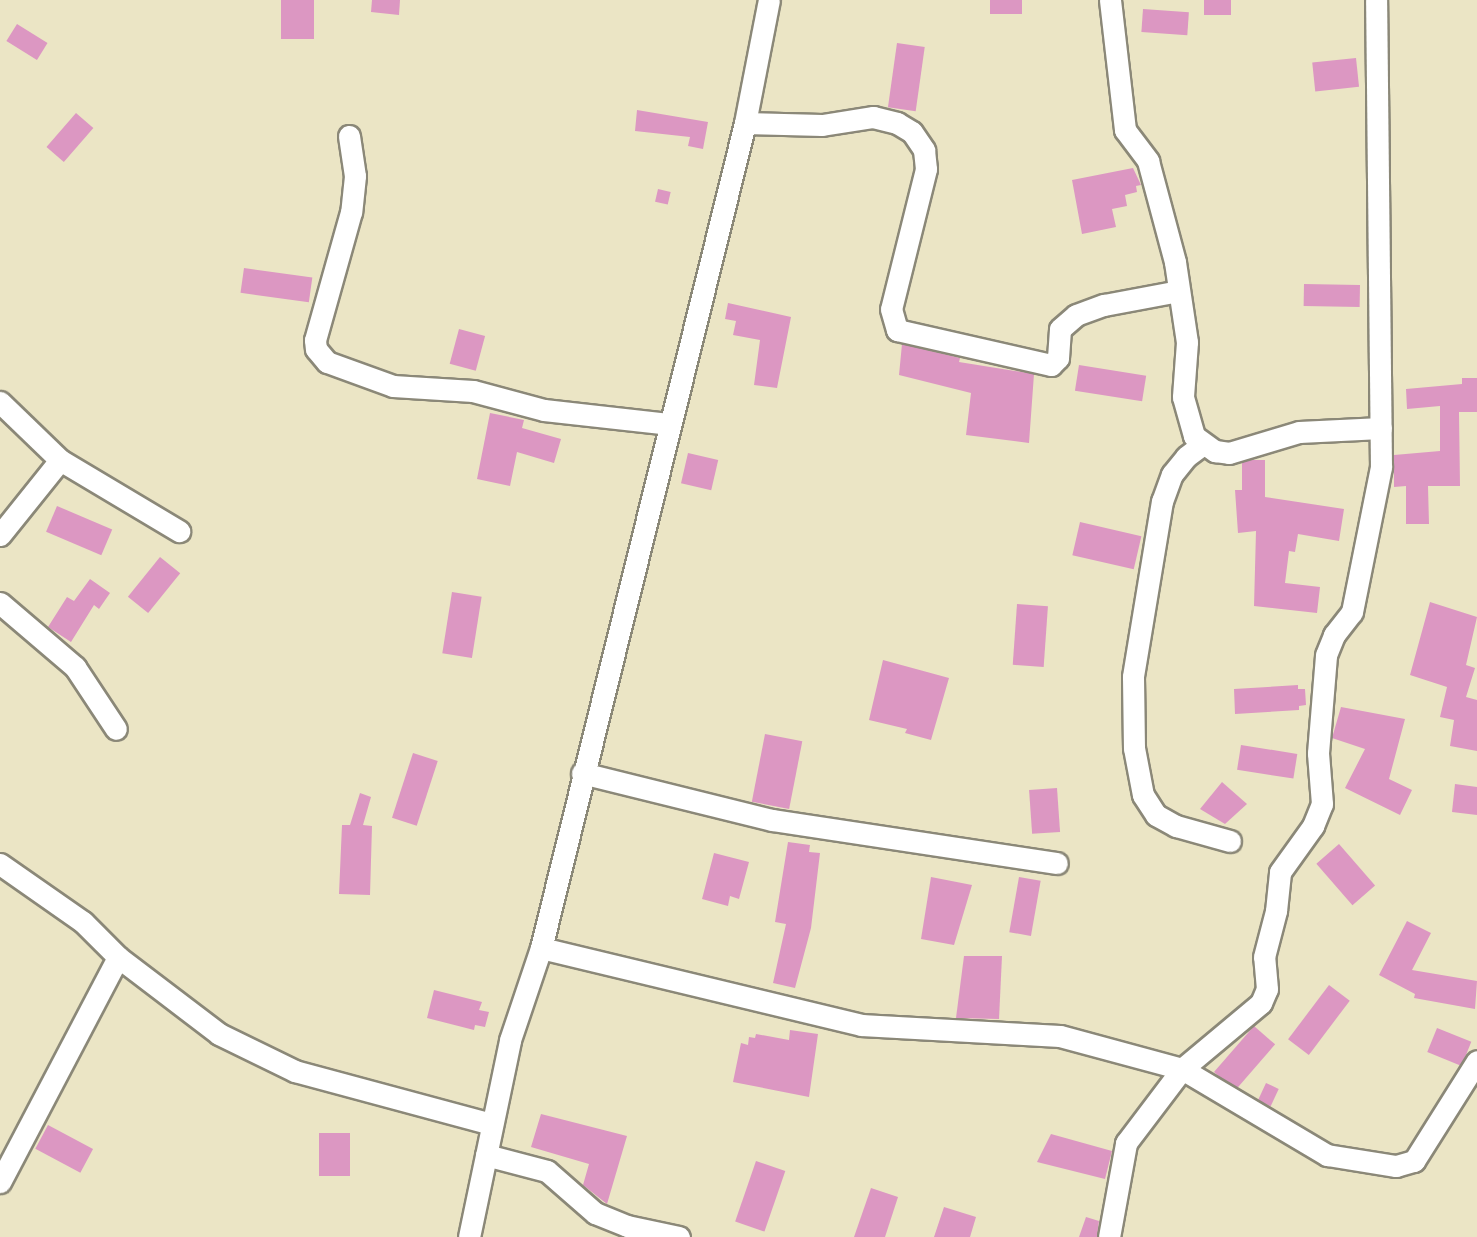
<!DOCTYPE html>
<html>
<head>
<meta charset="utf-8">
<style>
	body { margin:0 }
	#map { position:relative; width:1477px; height:1237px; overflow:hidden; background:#ebe5c5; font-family:"Indie Flower",sans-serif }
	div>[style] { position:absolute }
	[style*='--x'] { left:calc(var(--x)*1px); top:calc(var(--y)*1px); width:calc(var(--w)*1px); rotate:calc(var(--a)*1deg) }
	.building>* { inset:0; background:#dc97c2; transform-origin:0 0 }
	.roads { filter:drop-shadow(2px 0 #8b8878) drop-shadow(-2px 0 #8b8878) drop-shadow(0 2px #8b8878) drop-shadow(0 -2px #8b8878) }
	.minor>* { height:21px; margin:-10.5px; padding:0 10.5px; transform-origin:10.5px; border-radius:10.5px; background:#fff }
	span { translate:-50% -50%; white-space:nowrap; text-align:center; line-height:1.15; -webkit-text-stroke:4.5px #fdfcf7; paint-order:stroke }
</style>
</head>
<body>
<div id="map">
	<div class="building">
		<div style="left:281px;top:0;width:33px;height:39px"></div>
		<div style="clip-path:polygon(372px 0,400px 0,399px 15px,371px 12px)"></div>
		<div style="left:990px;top:0;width:32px;height:14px"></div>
		<div style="left:1204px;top:0;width:27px;height:15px"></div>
		<div style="left:1143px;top:9px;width:46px;height:23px;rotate:4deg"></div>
		<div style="left:17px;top:24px;width:36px;height:20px;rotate:32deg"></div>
		<div style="left:897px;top:43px;width:28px;height:65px;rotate:8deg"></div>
		<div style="left:1356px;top:58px;width:29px;height:44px;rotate:84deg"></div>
		<div style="clip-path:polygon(637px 110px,708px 122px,703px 149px,688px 146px,690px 137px,635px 131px)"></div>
		<div style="left:76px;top:113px;width:23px;height:45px;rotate:41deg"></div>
		<div style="clip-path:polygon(1133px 168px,1141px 185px,1136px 186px,1137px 192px,1125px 195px,1127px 206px,1112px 209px,1116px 227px,1082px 234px,1072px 180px)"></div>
		<div style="left:658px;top:189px;width:13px;height:13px;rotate:13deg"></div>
		<div style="left:244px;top:268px;width:69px;height:25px;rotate:8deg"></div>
		<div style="left:1304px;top:284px;width:56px;height:22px;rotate:1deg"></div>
		<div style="clip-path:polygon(728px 303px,791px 317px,777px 388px,754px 385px,760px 340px,733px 335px,736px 321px,725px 319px)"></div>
		<div style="left:459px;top:329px;width:27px;height:36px;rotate:15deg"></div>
		<div style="clip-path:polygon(902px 344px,960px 358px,959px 362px,1034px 374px,1029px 443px,966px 435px,971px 393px,899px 375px)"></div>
		<div style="left:1079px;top:365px;width:68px;height:26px;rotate:9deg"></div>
		<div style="clip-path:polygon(1462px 378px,1477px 378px,1477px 412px,1459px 412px,1460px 486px,1428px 486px,1429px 524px,1406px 524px,1406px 486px,1394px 487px,1394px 455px,1440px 451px,1440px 406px,1407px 409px,1406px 389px,1462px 384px)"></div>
		<div style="clip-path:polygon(490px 413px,524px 420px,522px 428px,561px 439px,554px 463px,517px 452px,510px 486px,477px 479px)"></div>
		<div style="left:688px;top:453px;width:31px;height:31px;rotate:13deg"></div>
		<div style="clip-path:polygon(1250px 460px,1265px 460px,1265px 497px,1344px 509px,1339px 541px,1298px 534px,1295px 552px,1289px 551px,1285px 583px,1320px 587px,1317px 613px,1254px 606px,1256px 531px,1238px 533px,1235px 490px,1242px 490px,1242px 462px)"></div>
		<div style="left:57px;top:506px;width:60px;height:28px;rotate:23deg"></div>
		<div style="left:1080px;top:522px;width:63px;height:34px;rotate:13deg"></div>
		<div style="left:160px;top:557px;width:26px;height:51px;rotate:39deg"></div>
		<div style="clip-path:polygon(90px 579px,110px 593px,99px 609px,94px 605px,71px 642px,48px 627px,67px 597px,74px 601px)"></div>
		<div style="left:452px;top:592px;width:30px;height:62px;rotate:9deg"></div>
		<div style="clip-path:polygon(1430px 602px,1477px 617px,1466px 665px,1475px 668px,1466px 697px,1477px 700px,1477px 751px,1450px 746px,1454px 720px,1440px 717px,1447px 687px,1410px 675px)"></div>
		<div style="left:1017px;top:604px;width:31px;height:61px;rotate:4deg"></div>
		<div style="clip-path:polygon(883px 660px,949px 678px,931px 740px,905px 733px,907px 729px,869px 720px)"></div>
		<div style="clip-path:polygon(1298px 685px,1298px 689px,1305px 689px,1306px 705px,1299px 706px,1299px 710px,1235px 714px,1234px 689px)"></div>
		<div style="clip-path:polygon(1341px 707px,1405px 719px,1389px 779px,1412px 790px,1400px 815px,1345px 788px,1365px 749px,1332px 738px)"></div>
		<div style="left:765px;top:734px;width:38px;height:69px;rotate:11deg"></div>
		<div style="left:1241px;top:745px;width:57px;height:25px;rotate:9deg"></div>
		<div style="left:413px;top:753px;width:26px;height:68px;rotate:18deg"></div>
		<div style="clip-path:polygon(1222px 782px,1247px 804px,1225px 824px,1200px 809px)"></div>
		<div style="clip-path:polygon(1455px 784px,1477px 787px,1477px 815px,1452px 812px)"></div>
		<div style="left:1057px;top:788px;width:44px;height:28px;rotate:86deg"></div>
		<div style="clip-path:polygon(360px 793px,371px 797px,363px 825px,372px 826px,370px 895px,339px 894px,342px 825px,350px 825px)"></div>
		<div style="clip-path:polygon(788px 842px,810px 845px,809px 852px,820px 853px,811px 928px,795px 988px,773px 983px,786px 924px,775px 922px)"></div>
		<div style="left:1339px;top:844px;width:55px;height:30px;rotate:49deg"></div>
		<div style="clip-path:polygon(714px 853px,749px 862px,739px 899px,730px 896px,728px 906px,702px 899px)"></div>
		<div style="clip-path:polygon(931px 877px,972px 885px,954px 945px,921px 939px)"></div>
		<div style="left:1019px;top:877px;width:22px;height:56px;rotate:10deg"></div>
		<div style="clip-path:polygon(1407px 921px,1431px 933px,1412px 970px,1477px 981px,1475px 1009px,1414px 998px,1415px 994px,1379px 975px)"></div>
		<div style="clip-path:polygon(964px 956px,1002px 956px,999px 1019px,956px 1018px)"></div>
		<div style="left:1329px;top:985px;width:26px;height:68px;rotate:37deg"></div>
		<div style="clip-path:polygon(434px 990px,482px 1002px,479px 1010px,489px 1012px,485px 1027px,475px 1025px,474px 1030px,427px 1018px)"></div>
		<div style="left:1254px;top:1026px;width:28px;height:61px;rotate:41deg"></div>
		<div style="left:1437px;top:1028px;width:37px;height:26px;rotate:22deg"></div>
		<div style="clip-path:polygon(790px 1030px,818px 1034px,809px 1097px,733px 1082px,741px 1043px,748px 1045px,749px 1037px,755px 1038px,756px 1034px,789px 1040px)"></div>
		<div style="left:1266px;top:1083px;width:14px;height:19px;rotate:25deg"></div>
		<div style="clip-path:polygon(541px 1114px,627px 1136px,607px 1204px,583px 1185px,589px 1164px,531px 1147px)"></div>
		<div style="left:48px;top:1125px;width:51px;height:27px;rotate:28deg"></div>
		<div style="left:350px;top:1133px;width:43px;height:31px;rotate:90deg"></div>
		<div style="clip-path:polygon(1051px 1134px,1112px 1151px,1105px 1179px,1037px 1162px)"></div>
		<div style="left:756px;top:1161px;width:31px;height:64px;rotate:19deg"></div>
		<div style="clip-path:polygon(871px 1188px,898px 1197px,885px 1237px,854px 1237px)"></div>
		<div style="clip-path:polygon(944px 1207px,976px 1217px,970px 1237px,934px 1237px)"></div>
		<div style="clip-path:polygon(1086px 1217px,1099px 1221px,1097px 1237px,1079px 1237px)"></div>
	</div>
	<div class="roads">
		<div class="minor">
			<div style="--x:1110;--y:0;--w:131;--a:83.4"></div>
			<div style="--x:1125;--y:130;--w:39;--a:53"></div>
			<div style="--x:1148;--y:161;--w:105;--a:75"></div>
			<div style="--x:1175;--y:262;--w:81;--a:81.5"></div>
			<div style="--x:1187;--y:342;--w:55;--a:94.2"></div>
			<div style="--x:1183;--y:397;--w:41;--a:74.2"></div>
			<div style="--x:1194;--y:436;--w:26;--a:36"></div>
			<div style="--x:1215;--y:451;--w:14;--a:8"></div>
			<div style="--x:1229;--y:453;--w:73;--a:-16.7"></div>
			<div style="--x:1299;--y:432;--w:82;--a:-2.8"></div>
			<div style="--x:745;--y:123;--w:77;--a:1.5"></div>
			<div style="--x:822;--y:125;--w:52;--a:-8.9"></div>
			<div style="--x:873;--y:117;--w:25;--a:14"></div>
			<div style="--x:897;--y:123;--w:17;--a:31"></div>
			<div style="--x:912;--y:132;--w:22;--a:56"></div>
			<div style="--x:924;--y:150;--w:19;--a:84"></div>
			<div style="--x:926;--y:169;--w:144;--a:104"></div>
			<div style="--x:891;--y:309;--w:22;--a:74"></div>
			<div style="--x:897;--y:330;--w:158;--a:12.8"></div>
			<div style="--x:1051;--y:365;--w:10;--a:-45"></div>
			<div style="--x:1058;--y:358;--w:29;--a:-86"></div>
			<div style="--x:1060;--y:329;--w:21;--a:-41"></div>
			<div style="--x:1076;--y:315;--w:30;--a:-20"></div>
			<div style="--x:1104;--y:305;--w:76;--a:-10.6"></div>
			<div style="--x:349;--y:136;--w:40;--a:81.5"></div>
			<div style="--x:355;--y:176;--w:36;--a:96"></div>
			<div style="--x:351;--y:212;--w:133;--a:105.7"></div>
			<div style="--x:315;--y:340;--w:9;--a:84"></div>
			<div style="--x:316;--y:349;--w:17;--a:50"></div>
			<div style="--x:327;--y:362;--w:70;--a:20"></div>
			<div style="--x:393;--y:386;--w:80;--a:3.6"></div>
			<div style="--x:473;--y:391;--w:73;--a:15"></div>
			<div style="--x:544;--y:410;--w:125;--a:6.4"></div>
			<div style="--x:0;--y:402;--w:83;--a:44"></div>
			<div style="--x:60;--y:460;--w:139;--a:30.8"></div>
			<div style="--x:1203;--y:444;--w:21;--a:143"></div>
			<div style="--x:1186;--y:457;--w:22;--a:129"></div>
			<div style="--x:1172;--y:474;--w:29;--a:110"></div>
			<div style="--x:1162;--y:501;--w:178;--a:99.4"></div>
			<div style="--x:1133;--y:677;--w:71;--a:89.2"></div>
			<div style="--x:1134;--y:748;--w:48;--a:79.2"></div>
			<div style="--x:1143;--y:795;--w:24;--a:57"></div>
			<div style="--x:1156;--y:815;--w:23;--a:29"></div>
			<div style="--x:1176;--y:826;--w:56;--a:15.5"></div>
			<div style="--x:0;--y:535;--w:96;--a:-51.3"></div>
			<div style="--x:0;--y:603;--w:99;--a:40.5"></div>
			<div style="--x:75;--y:667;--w:74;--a:56.5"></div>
			<div style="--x:582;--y:773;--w:196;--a:13.9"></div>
			<div style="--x:772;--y:820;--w:288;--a:8.6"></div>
			<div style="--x:0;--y:864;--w:101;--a:34.9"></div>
			<div style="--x:83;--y:922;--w:49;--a:45"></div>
			<div style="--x:118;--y:957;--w:127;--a:37.3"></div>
			<div style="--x:219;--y:1034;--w:85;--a:26"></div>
			<div style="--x:295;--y:1071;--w:204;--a:15.1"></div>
			<div style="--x:541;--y:948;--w:329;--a:13.5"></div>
			<div style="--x:861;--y:1025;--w:199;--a:3.2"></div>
			<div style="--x:1060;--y:1036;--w:126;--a:15.1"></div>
			<div style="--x:1182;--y:1069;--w:103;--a:-39.9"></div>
			<div style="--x:1261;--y:1003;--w:15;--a:-67"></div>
			<div style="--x:1267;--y:989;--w:32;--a:-95"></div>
			<div style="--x:1264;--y:957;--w:48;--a:-75.4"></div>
			<div style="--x:1276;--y:911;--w:39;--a:-84"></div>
			<div style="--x:1280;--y:872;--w:57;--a:-54.3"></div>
			<div style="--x:1313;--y:826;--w:24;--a:-68"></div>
			<div style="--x:1322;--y:804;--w:51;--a:-94.5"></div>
			<div style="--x:1318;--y:753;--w:98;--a:-85.3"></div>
			<div style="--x:1326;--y:655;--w:22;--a:-68"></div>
			<div style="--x:1334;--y:635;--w:29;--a:-52"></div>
			<div style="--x:1352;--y:612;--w:148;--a:-78.7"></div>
			<div style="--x:1381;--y:467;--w:467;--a:-90.6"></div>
			<div style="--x:486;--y:1155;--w:63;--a:14.7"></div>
			<div style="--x:547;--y:1171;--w:64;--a:41.2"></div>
			<div style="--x:595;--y:1213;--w:35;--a:22"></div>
			<div style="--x:627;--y:1226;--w:53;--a:11.9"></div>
			<div style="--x:0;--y:1182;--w:254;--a:-62.3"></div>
			<div style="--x:469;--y:1237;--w:201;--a:-78.2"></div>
			<div style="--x:510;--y:1040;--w:97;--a:-71.4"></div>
			<div style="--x:541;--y:948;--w:850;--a:-76.11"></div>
			<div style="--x:745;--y:123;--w:125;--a:-79"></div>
			<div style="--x:1109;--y:1237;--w:96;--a:-79.7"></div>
			<div style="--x:1126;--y:1143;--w:93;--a:-52.9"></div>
			<div style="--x:1182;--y:1069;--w:169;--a:30.7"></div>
			<div style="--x:1327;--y:1155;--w:70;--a:9.1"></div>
			<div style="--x:1396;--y:1166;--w:19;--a:-16"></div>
			<div style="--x:1414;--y:1161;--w:118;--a:-57.8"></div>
		</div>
	</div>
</div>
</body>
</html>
